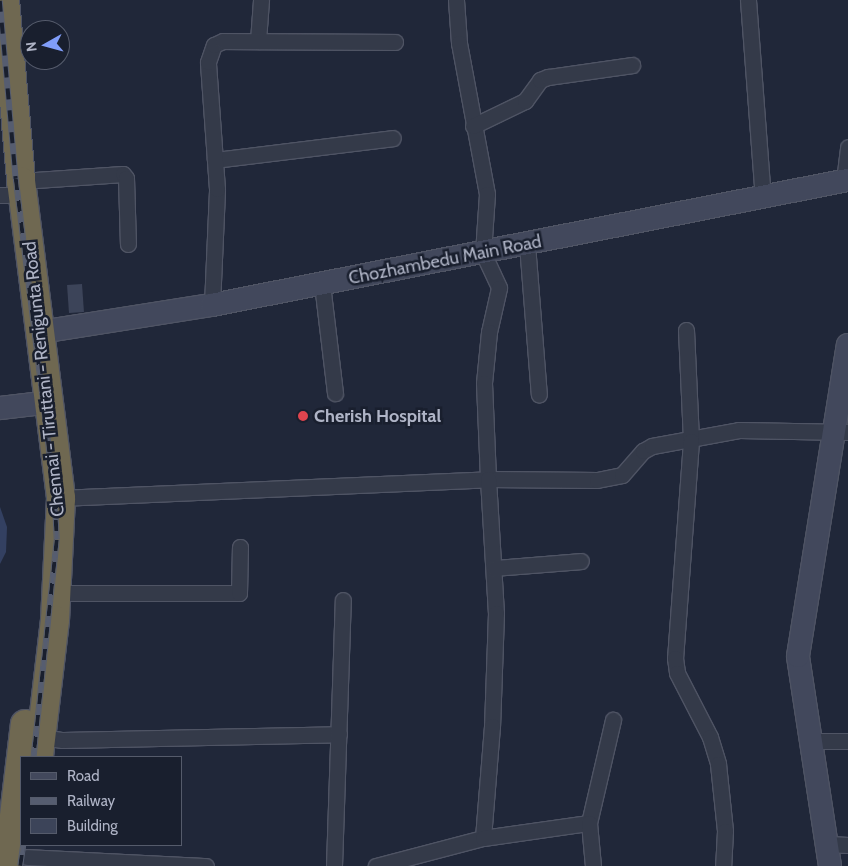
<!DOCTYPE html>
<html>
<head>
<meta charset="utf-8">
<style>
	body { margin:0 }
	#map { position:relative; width:848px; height:866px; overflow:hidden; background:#202739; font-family:Cabin,sans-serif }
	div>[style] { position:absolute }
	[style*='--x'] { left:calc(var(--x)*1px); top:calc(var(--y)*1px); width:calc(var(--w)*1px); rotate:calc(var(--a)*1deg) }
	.water>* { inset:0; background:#334061 }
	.building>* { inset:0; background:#3c4459; transform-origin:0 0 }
	.roads { filter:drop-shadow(1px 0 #4f5464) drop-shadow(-1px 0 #4f5464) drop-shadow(0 1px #4f5464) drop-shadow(0 -1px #4f5464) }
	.street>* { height:15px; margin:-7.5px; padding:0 7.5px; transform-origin:7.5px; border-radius:7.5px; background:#343a49 }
	.secondary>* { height:22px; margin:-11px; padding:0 11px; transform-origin:11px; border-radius:11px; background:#42485c }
	.highway>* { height:28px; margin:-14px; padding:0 14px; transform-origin:14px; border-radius:14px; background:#6f6851 }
	.rail>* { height:5.5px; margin-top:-2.75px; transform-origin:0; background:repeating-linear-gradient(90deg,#191f2e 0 11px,#565d70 0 22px); box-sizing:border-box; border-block:1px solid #565d70 }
	.dots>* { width:14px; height:14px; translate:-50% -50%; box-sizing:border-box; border:2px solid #191f2e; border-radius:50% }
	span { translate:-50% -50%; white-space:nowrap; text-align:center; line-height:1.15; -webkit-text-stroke:5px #191f2e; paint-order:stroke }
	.street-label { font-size:18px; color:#afb4c6 }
	.poi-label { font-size:18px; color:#afb4c6; font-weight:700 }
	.left { translate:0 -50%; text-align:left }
	.legend { position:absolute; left:20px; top:756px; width:162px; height:90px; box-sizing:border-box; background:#191f2e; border:1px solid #555b6b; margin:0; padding:6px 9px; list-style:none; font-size:15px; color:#afb4c6 }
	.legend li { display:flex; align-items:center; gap:10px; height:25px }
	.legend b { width:25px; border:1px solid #555b6b }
	.north { position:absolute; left:20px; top:20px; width:50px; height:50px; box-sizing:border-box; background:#191f2e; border:1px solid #555b6b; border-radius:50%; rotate:263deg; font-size:14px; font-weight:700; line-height:20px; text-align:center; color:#afb4c6 }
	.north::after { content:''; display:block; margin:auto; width:18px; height:22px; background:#809df9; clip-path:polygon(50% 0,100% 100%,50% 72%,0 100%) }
</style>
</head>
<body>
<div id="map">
	<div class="water">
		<div style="clip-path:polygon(0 507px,7px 527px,6px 552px,0 564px)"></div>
	</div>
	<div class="building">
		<div style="left:82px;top:284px;width:28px;height:15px;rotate:86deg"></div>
	</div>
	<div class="roads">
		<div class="street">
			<div style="--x:456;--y:0;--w:43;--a:86"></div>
			<div style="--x:459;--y:43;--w:154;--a:79.5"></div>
			<div style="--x:487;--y:194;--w:59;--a:93.9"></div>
			<div style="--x:483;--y:253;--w:38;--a:65"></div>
			<div style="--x:499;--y:288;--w:45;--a:102.8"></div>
			<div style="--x:489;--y:332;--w:51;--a:95.6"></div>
			<div style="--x:484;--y:383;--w:96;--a:87.6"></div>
			<div style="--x:488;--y:479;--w:109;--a:0.5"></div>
			<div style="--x:597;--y:480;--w:25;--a:-11"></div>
			<div style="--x:622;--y:475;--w:32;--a:-49"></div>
			<div style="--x:643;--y:451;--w:10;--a:-29"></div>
			<div style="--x:652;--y:446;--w:88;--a:-10.4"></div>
			<div style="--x:739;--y:430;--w:109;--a:1.1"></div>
			<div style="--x:748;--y:0;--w:199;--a:85.7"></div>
			<div style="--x:258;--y:41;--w:41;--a:-85.8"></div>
			<div style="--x:473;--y:126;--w:58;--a:-25.7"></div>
			<div style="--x:525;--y:101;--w:26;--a:-54"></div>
			<div style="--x:540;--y:80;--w:9;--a:-21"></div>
			<div style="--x:548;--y:77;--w:85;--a:-8.1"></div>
			<div style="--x:215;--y:160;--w:179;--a:-7"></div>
			<div style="--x:21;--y:181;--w:102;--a:-3.9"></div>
			<div style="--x:123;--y:174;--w:5;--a:53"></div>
			<div style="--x:126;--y:178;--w:66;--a:88.3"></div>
			<div style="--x:844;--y:181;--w:34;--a:-83"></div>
			<div style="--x:0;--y:195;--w:7;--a:0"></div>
			<div style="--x:527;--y:244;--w:151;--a:85.5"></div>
			<div style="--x:322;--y:284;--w:110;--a:83.2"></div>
			<div style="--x:212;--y:305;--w:116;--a:-87.5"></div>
			<div style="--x:217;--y:189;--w:127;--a:-94.1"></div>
			<div style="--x:208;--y:62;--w:18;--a:-71"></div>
			<div style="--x:214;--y:45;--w:10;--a:-24"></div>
			<div style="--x:223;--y:41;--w:172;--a:0.3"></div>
			<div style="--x:686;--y:330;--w:111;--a:87.4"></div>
			<div style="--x:691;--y:441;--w:218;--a:94.2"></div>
			<div style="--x:675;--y:658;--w:15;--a:82"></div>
			<div style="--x:677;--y:673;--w:72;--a:62.7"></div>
			<div style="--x:710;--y:737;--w:28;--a:73"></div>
			<div style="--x:718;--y:764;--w:67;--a:84"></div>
			<div style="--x:725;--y:831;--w:35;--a:93"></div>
			<div style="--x:61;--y:498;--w:427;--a:-2.5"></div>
			<div style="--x:488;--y:479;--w:134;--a:86.6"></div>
			<div style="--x:496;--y:613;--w:113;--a:92"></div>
			<div style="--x:492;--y:726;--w:112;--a:94.6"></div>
			<div style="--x:483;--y:838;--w:111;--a:165.3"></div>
			<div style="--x:494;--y:568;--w:87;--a:-4.6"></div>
			<div style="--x:57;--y:593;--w:182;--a:0"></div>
			<div style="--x:239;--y:593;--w:46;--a:-88.8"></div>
			<div style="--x:41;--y:737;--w:22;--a:8"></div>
			<div style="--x:63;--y:740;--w:276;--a:-1.2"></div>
			<div style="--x:811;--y:741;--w:37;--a:0"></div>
			<div style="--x:589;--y:823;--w:106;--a:-76.9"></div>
			<div style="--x:483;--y:838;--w:107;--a:-8.1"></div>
			<div style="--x:589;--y:823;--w:43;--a:84.7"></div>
			<div style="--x:827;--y:844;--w:21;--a:3"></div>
			<div style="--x:27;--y:857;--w:179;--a:2.9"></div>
			<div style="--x:334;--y:866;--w:266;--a:-88.1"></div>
		</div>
		<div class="secondary">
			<div style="--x:41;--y:332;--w:173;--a:-9"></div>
			<div style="--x:212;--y:305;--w:648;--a:-11.12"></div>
			<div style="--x:0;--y:408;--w:51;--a:-6.7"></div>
			<div style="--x:830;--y:866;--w:212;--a:-98.7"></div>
			<div style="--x:798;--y:656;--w:315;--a:-80.9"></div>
		</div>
		<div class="highway">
			<div style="--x:5;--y:0;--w:182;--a:84.9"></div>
			<div style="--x:21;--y:181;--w:320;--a:82.8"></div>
			<div style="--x:61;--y:498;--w:122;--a:92.8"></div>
			<div style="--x:55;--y:620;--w:138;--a:96.7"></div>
			<div style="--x:8;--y:866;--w:143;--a:-83.2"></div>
		</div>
	</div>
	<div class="rail">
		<div style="--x:0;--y:1;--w:179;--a:84.9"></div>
		<div style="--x:16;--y:179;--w:321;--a:83"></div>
		<div style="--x:55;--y:498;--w:42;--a:87.3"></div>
		<div style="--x:57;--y:540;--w:218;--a:96.1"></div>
		<div style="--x:20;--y:866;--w:21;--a:-82"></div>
	</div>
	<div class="dots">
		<div style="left:303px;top:416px;background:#e0444e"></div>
	</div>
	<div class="street-label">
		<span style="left:445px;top:260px;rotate:-11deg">Chozhambedu Main Road</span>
		<span style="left:44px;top:379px;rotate:-96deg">Chennai - Tiruttani - Renigunta Road</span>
	</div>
	<div class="poi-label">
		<span class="left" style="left:314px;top:416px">Cherish Hospital</span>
	</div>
	<ul class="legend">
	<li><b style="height:6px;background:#42485c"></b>Road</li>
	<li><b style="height:6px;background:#565d70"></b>Railway</li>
	<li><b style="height:14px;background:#3c4459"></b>Building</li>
	</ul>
	<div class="north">N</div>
</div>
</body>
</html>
